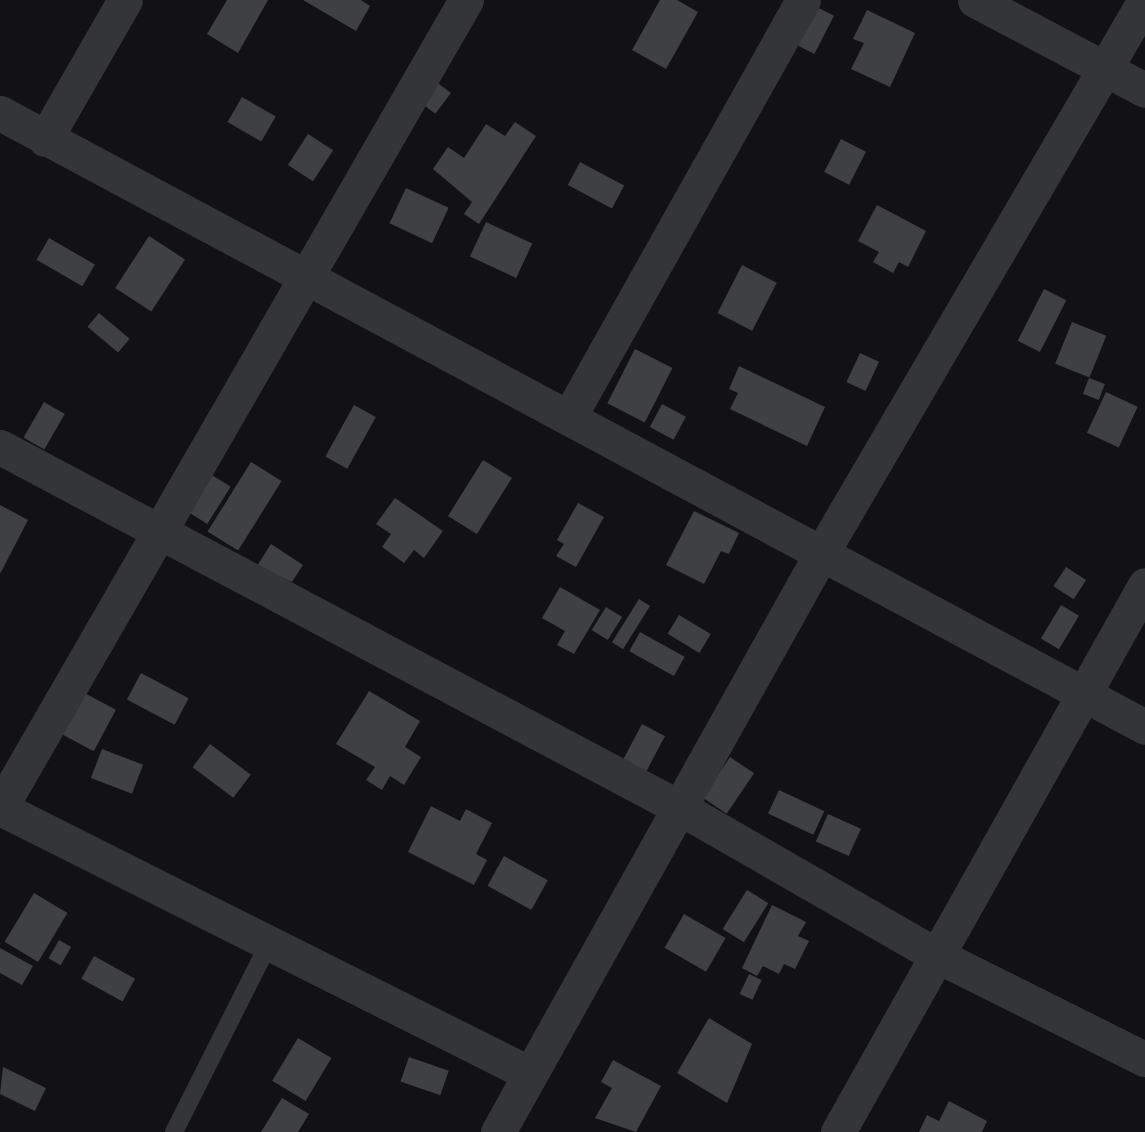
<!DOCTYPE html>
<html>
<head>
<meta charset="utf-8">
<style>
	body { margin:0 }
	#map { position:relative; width:1145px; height:1132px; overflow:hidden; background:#121214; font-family:"DejaVu Sans",sans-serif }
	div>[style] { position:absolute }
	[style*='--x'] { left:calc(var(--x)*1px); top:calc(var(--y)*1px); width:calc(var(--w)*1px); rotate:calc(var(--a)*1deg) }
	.building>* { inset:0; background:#3e4044; transform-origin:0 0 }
	.lane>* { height:18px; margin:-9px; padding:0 9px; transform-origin:9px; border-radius:9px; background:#333539 }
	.street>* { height:35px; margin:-17.5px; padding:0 17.5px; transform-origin:17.5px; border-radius:17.5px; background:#333539 }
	span { translate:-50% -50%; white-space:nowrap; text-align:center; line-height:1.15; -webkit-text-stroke:5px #0d0e0f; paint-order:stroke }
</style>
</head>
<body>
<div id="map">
	<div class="building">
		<div style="clip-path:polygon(227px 0,268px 0,238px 53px,207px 34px)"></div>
		<div style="clip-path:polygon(303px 0,361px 0,370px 6px,356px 31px)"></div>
		<div style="clip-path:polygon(660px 0,677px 0,698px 12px,666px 69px,632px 50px)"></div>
		<div style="left:809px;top:3px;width:28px;height:43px;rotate:27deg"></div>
		<div style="clip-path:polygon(867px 10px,915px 33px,890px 87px,851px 69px,864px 43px,853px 39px)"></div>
		<div style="left:427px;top:75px;width:30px;height:26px;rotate:37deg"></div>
		<div style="left:242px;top:97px;width:39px;height:29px;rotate:30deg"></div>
		<div style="clip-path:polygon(515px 122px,536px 136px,479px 224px,464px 214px,472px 202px,433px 169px,448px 147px,464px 158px,486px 124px,505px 136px)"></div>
		<div style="left:308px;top:134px;width:30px;height:37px;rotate:33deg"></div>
		<div style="left:841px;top:139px;width:28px;height:37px;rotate:27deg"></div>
		<div style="left:580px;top:162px;width:50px;height:26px;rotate:28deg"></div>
		<div style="left:406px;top:188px;width:47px;height:39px;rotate:25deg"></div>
		<div style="clip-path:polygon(877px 205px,926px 231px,908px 267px,899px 262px,893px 273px,873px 262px,879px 252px,858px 241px)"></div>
		<div style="left:486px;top:222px;width:51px;height:38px;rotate:25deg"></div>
		<div style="left:149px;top:236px;width:43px;height:62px;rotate:33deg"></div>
		<div style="left:49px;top:238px;width:53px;height:25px;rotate:30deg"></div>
		<div style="left:742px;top:265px;width:39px;height:54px;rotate:27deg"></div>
		<div style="left:1044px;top:289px;width:25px;height:58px;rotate:27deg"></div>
		<div style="left:99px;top:313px;width:40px;height:18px;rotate:40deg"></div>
		<div style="left:1072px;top:322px;width:37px;height:45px;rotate:22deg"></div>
		<div style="left:635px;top:349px;width:42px;height:61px;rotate:27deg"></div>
		<div style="left:860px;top:353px;width:21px;height:32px;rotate:25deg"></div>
		<div style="clip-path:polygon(739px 366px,825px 407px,807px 446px,730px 409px,738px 393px,729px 389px)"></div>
		<div style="left:1089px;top:378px;width:17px;height:17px;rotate:21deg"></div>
		<div style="left:1106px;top:392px;width:35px;height:45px;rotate:25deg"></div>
		<div style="left:44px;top:402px;width:24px;height:41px;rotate:30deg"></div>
		<div style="left:662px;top:404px;width:27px;height:26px;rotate:28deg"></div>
		<div style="left:354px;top:405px;width:25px;height:59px;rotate:29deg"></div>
		<div style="left:483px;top:460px;width:34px;height:66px;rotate:32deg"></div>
		<div style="left:251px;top:462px;width:36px;height:82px;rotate:32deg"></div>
		<div style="left:212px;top:475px;width:22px;height:44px;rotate:32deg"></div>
		<div style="clip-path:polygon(395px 498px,443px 531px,424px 558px,414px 550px,404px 563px,382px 547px,391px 534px,376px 524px)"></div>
		<div style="clip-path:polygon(578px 503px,604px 517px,576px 567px,556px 556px,564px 544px,557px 540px)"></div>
		<div style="clip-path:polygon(0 505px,28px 520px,0 574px)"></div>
		<div style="clip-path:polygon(694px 511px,739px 533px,729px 554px,721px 551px,704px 584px,666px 565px)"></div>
		<div style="clip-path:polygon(271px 544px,303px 565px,292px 582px,257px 566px)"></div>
		<div style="left:1066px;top:567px;width:24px;height:23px;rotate:33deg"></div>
		<div style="clip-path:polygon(560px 587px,600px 610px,574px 654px,557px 645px,565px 631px,542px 618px)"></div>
		<div style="left:639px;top:599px;width:13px;height:51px;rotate:32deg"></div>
		<div style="left:1061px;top:605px;width:21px;height:39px;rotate:31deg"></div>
		<div style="left:606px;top:607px;width:19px;height:27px;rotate:32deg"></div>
		<div style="left:679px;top:615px;width:37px;height:22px;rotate:31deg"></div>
		<div style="left:640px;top:632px;width:51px;height:22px;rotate:29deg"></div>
		<div style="left:141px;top:673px;width:54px;height:30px;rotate:28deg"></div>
		<div style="left:77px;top:689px;width:44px;height:47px;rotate:28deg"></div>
		<div style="clip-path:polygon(369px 691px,420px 721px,405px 747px,421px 757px,404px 785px,390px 776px,382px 790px,366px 780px,375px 767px,336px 744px)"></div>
		<div style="left:642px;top:724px;width:26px;height:43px;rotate:28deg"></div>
		<div style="left:210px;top:744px;width:51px;height:29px;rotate:37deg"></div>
		<div style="left:102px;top:749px;width:44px;height:31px;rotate:21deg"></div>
		<div style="left:730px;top:757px;width:29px;height:49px;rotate:34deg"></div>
		<div style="left:779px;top:790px;width:50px;height:26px;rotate:25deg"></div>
		<div style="clip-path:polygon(431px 806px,460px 821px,466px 809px,492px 823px,476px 854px,487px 860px,474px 885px,408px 852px)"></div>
		<div style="left:828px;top:814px;width:36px;height:30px;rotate:24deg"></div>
		<div style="left:504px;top:856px;width:50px;height:34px;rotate:29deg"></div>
		<div style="left:747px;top:890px;width:25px;height:46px;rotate:32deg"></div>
		<div style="left:34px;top:893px;width:39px;height:57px;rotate:31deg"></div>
		<div style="clip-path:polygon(772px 905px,806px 922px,798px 936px,809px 941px,795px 969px,784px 964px,779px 974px,763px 966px,757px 976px,742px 968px)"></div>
		<div style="left:684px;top:914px;width:48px;height:39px;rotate:30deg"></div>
		<div style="left:59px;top:940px;width:14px;height:21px;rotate:30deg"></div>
		<div style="clip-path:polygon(0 948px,33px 966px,22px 985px,0 973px)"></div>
		<div style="left:94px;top:956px;width:47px;height:26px;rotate:29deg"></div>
		<div style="left:749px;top:974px;width:14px;height:22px;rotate:25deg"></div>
		<div style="clip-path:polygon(709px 1018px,752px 1044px,727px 1103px,677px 1073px)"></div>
		<div style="left:298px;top:1038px;width:39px;height:50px;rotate:31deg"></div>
		<div style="left:409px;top:1057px;width:42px;height:26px;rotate:19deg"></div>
		<div style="clip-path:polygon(613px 1060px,661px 1086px,636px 1132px,595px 1118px,612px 1088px,601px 1082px)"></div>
		<div style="clip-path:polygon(3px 1067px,46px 1088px,35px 1111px,0 1094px)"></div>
		<div style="clip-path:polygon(282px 1098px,309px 1114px,298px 1132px,261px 1132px)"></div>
		<div style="clip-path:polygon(949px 1101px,987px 1121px,982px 1132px,919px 1132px,927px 1115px,939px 1121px)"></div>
	</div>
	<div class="lane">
		<div style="--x:174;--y:1132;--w:212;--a:-63.3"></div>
	</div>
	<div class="street">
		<div style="--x:975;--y:0;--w:192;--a:27.9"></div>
		<div style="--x:0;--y:113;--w:1299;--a:28.2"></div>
		<div style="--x:45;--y:139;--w:160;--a:-60.1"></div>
		<div style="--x:569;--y:417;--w:478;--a:-60.7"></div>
		<div style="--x:0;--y:447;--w:772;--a:27.96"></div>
		<div style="--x:682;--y:809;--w:293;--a:29.9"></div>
		<div style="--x:936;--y:955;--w:233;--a:26.5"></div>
		<div style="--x:0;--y:808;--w:933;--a:-60.03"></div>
		<div style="--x:0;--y:808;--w:591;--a:26.65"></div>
		<div style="--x:498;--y:1132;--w:662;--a:-60.8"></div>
		<div style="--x:821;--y:554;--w:642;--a:-59.68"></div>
		<div style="--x:838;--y:1132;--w:627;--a:-60.7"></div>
	</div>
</div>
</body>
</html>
